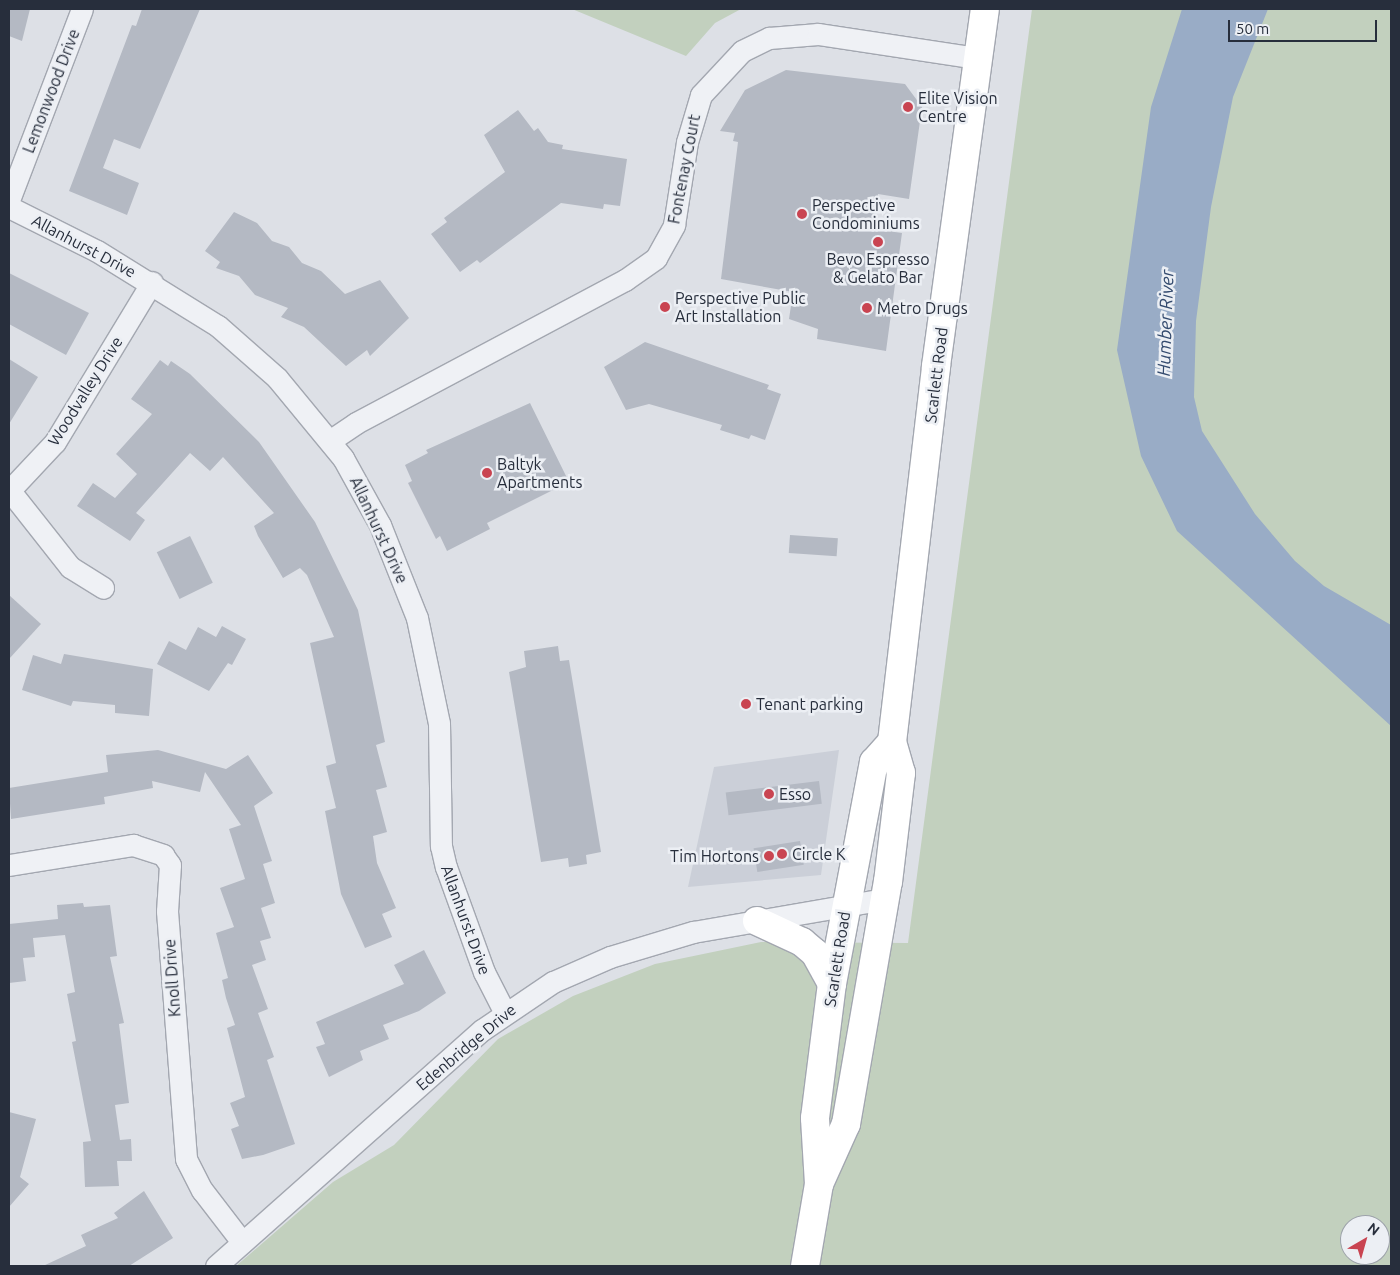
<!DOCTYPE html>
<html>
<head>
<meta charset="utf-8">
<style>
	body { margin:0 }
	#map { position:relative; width:1400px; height:1275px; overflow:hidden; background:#dde0e6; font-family:Ubuntu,sans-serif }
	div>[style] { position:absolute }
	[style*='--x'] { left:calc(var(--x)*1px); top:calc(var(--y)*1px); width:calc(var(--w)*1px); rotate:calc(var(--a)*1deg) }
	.built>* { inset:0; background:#cbcfd8 }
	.green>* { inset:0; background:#c2d0be }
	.water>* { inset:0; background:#99acc6 }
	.building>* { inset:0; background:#b4b9c3; transform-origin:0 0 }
	.roads { filter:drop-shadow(1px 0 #a3a7b0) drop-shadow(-1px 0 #a3a7b0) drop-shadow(0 1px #a3a7b0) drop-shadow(0 -1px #a3a7b0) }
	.street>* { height:21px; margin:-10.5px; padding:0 10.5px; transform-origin:10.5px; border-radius:10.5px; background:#eff1f5 }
	.secondary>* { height:28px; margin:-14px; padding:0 14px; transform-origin:14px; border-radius:14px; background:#fff }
	.dots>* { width:14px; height:14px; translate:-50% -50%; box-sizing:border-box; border:2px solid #eceff4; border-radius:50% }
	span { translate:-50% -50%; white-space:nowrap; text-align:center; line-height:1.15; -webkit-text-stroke:5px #eceff4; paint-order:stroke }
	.street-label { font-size:16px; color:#272e3c }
	.poi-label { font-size:16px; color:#272e3c }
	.left { translate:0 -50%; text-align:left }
	.right { translate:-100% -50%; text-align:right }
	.water-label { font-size:18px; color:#334a6e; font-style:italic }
	.frame { position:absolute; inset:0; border:10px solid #272e3c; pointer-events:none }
	.north { position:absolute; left:1340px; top:1215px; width:50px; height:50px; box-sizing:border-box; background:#eceff4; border:1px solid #9da2aa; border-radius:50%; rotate:38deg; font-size:14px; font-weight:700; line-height:20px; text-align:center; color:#272e3c }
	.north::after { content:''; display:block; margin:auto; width:18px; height:22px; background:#c94451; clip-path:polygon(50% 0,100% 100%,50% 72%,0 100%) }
	.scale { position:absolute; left:1228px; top:20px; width:149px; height:22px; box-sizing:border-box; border:2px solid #272e3c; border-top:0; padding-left:6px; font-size:15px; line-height:18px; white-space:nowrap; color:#272e3c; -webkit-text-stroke:4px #eceff4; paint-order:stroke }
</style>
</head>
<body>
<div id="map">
	<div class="built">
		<div style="clip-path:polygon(839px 750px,821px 875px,688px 887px,714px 767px)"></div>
	</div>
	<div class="green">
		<div style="clip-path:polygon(572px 9px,741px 9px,715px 23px,686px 56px)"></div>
		<div style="clip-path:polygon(evenodd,1032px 9px,1391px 9px,1391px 1266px,236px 1266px,333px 1182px,394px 1145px,498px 1039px,573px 996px,655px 964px,761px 942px,908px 943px,1032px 9px,1350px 1225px,1380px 1225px,1380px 1255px,1350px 1255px,1350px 1225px)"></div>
	</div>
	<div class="water">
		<div style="clip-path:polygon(1182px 9px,1268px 9px,1233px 97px,1211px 207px,1196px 321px,1194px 397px,1202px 431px,1255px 514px,1295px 561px,1324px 586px,1391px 625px,1391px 726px,1177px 531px,1141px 456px,1117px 350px,1151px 107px)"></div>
	</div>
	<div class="building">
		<div style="clip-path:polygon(9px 9px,30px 9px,22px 41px,9px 36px)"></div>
		<div style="clip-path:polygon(142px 9px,200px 9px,140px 149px,114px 139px,103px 168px,139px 183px,127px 215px,69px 191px,132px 25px,136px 26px)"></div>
		<div style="clip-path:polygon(786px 70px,905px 84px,922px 107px,909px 199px,878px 194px,873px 229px,902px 233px,886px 351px,817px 339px,818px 329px,789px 319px,793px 292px,721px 279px,738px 142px,733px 141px,735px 133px,720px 131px,745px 90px)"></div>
		<div style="clip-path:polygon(518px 110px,534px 131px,538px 128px,548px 142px,563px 145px,562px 149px,627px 159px,620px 206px,604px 204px,603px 209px,561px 203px,480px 263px,477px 260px,460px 272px,431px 234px,447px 222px,444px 218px,505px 172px,484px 135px)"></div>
		<div style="clip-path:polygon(234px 212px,257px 223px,272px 241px,289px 247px,302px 263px,321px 271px,345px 294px,380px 280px,409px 318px,370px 356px,367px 350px,346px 366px,304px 327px,281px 317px,288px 308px,255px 295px,239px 276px,216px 268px,220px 262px,205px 251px)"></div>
		<div style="clip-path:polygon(9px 273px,89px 313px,66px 355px,9px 324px)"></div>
		<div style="clip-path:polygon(645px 342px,769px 385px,767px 389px,781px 394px,765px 440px,751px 435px,749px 439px,720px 430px,722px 425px,649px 404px,626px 410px,604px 367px)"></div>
		<div style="clip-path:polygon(9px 359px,38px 377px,9px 424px)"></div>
		<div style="clip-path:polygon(160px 360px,168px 366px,171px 361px,190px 374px,259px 442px,315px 522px,358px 610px,385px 742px,376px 745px,387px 787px,376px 790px,387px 832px,373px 836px,377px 863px,396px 908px,382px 914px,392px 937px,365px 948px,341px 894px,325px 811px,336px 808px,326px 766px,336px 763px,310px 643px,334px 637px,307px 575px,300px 568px,283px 578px,258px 536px,254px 526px,274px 513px,223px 457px,210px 471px,190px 453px,136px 513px,145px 520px,130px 541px,77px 506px,93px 483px,115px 498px,137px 474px,116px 454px,152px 414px,131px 399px)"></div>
		<div style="clip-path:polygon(530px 403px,569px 482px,487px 523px,490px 529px,447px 551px,440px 536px,436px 539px,408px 483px,412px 481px,405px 465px,428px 453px,426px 450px)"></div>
		<div style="left:790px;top:535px;width:48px;height:18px;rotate:4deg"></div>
		<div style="left:190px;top:536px;width:52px;height:37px;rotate:64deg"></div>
		<div style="clip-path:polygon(9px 595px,41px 624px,9px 659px)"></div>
		<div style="clip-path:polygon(222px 626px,246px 639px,232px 665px,228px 663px,209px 691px,157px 664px,169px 641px,186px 650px,198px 627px,216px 637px)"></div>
		<div style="clip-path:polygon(558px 646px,560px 661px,569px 660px,601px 852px,586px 855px,587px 864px,569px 867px,568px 858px,541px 862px,509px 672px,526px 667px,524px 651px)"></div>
		<div style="clip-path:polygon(64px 654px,153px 669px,149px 716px,115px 713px,115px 705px,73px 701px,71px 706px,22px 690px,33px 655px,61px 664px)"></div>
		<div style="clip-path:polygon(158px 750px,226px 769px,248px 755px,273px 793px,254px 806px,272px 861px,263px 864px,275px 903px,261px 908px,271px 938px,260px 941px,266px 960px,252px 965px,268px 1009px,258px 1013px,274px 1057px,267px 1060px,295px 1144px,263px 1155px,242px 1159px,231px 1129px,239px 1126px,230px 1103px,245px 1097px,227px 1028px,235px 1025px,226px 998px,222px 980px,228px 978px,216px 933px,234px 927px,220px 888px,245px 879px,229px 829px,241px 825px,205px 772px,200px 792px,152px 781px,153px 788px,104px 797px,105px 804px,11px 819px,9px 788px,108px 772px,106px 755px)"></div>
		<div style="left:819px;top:781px;width:23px;height:94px;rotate:83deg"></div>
		<div style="left:800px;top:841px;width:24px;height:47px;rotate:81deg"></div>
		<div style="clip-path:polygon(83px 903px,84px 907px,110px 905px,117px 956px,110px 957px,124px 1023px,119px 1024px,129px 1103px,115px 1105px,120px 1140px,131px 1139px,132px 1161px,117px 1161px,119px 1186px,85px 1187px,83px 1142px,91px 1141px,72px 1042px,76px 1041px,67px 994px,75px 992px,65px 935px,33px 938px,35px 957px,23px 958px,26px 981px,9px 983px,9px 924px,58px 919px,57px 905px)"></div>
		<div style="clip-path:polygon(424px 950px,446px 993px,419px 1011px,383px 1025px,389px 1039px,360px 1051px,363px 1060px,329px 1077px,316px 1047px,325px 1044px,316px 1022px,404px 984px,394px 965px)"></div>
		<div style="clip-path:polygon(9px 1112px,36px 1119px,20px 1177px,29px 1184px,9px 1207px)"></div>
		<div style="clip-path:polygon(144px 1191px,173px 1238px,129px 1266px,43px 1266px,86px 1246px,81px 1235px,118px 1218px,114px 1213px)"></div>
	</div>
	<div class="roads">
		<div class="street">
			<div style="--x:9;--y:200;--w:204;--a:-69.1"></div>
			<div style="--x:9;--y:207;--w:98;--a:26.6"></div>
			<div style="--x:97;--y:251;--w:142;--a:31.8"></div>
			<div style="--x:218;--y:326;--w:79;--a:41.4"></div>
			<div style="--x:277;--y:378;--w:104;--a:50.5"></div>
			<div style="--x:343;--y:458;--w:77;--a:61.1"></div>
			<div style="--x:380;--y:525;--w:100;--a:68.3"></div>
			<div style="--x:417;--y:618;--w:107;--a:78.2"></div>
			<div style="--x:439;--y:723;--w:123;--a:89.1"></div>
			<div style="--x:441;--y:846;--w:22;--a:77"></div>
			<div style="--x:446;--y:867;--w:112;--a:70.1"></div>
			<div style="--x:484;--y:972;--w:44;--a:62.9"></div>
			<div style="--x:331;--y:440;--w:30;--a:-34"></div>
			<div style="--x:356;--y:423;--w:305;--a:-28"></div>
			<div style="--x:625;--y:280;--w:38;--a:-35"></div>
			<div style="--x:656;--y:258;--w:38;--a:-61"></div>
			<div style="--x:674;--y:225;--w:84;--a:-81.1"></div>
			<div style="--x:687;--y:142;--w:49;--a:-73.4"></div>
			<div style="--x:701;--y:95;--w:60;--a:-47"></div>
			<div style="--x:742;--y:51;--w:30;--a:-26"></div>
			<div style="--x:769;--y:38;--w:49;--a:-4.7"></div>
			<div style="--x:818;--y:34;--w:161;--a:8.6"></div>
			<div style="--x:9;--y:491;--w:67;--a:-46.8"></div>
			<div style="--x:55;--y:442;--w:187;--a:-58.8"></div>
			<div style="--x:10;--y:491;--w:97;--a:51.7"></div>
			<div style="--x:70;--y:567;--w:39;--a:32"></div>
			<div style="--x:9;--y:865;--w:126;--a:-9.2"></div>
			<div style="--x:133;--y:845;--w:32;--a:18"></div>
			<div style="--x:163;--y:855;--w:12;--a:55"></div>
			<div style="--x:170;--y:865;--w:46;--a:93.7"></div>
			<div style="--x:167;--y:911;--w:249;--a:85.6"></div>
			<div style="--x:186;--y:1159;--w:35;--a:63"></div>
			<div style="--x:202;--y:1190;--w:66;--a:52.4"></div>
			<div style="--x:216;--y:1266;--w:356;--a:-41.6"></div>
			<div style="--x:482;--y:1030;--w:86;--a:-34.1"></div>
			<div style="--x:553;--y:982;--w:62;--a:-23.7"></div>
			<div style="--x:610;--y:957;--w:87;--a:-16.8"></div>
			<div style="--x:693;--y:932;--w:195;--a:-9.8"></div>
		</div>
		<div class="secondary">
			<div style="--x:757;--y:921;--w:50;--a:25"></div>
			<div style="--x:802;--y:942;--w:17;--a:40"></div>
			<div style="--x:815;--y:953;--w:35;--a:61"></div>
			<div style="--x:819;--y:1184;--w:66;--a:-65.8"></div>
			<div style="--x:846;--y:1124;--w:246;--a:-80.2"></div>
			<div style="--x:888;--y:882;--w:110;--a:-83.2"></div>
			<div style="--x:901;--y:773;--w:32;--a:-106"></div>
			<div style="--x:892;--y:742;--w:379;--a:-83.3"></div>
			<div style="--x:936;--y:366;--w:360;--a:-82.2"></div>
			<div style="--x:805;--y:1266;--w:83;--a:-80.3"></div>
			<div style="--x:819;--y:1184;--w:66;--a:-93.5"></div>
			<div style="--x:815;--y:1118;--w:135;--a:-82.8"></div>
			<div style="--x:832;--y:984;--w:226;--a:-79.3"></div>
			<div style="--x:874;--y:762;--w:27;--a:-48"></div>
		</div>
	</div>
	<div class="dots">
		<div style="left:908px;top:107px;background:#c94451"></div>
		<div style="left:802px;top:214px;background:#c94451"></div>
		<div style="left:878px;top:242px;background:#c94451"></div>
		<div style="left:665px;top:307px;background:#c94451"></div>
		<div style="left:867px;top:308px;background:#c94451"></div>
		<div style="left:487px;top:473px;background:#c94451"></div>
		<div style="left:746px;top:704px;background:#c94451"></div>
		<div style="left:769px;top:794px;background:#c94451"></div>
		<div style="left:782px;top:854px;background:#c94451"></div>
		<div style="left:769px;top:856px;background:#c94451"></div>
	</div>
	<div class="street-label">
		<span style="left:51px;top:91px;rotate:-69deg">Lemonwood Drive</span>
		<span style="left:684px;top:169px;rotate:-79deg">Fontenay Court</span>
		<span style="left:84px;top:246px;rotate:28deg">Allanhurst Drive</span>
		<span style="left:936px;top:375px;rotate:-83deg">Scarlett Road</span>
		<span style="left:85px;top:391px;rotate:-58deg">Woodvalley Drive</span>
		<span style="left:379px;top:530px;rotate:65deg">Allanhurst Drive</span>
		<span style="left:466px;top:920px;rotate:70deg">Allanhurst Drive</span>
		<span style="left:837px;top:959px;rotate:-81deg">Scarlett Road</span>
		<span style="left:172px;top:978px;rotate:-94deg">Knoll Drive</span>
		<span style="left:466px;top:1047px;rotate:-40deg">Edenbridge Drive</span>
	</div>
	<div class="poi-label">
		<span class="left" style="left:918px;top:107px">Elite Vision<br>Centre</span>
		<span class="left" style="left:812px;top:214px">Perspective<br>Condominiums</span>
		<span style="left:878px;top:268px">Bevo Espresso<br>&amp; Gelato Bar</span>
		<span class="left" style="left:675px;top:307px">Perspective Public<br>Art Installation</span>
		<span class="left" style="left:877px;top:308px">Metro Drugs</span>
		<span class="left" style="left:497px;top:473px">Baltyk<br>Apartments</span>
		<span class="left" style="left:756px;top:704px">Tenant parking</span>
		<span class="left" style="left:779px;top:794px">Esso</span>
		<span class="left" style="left:792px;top:854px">Circle K</span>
		<span class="right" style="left:759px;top:856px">Tim Hortons</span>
	</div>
	<div class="water-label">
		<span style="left:1165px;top:323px;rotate:-88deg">Humber River</span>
	</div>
	<div class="frame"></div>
	<div class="north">N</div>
	<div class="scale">50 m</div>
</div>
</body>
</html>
